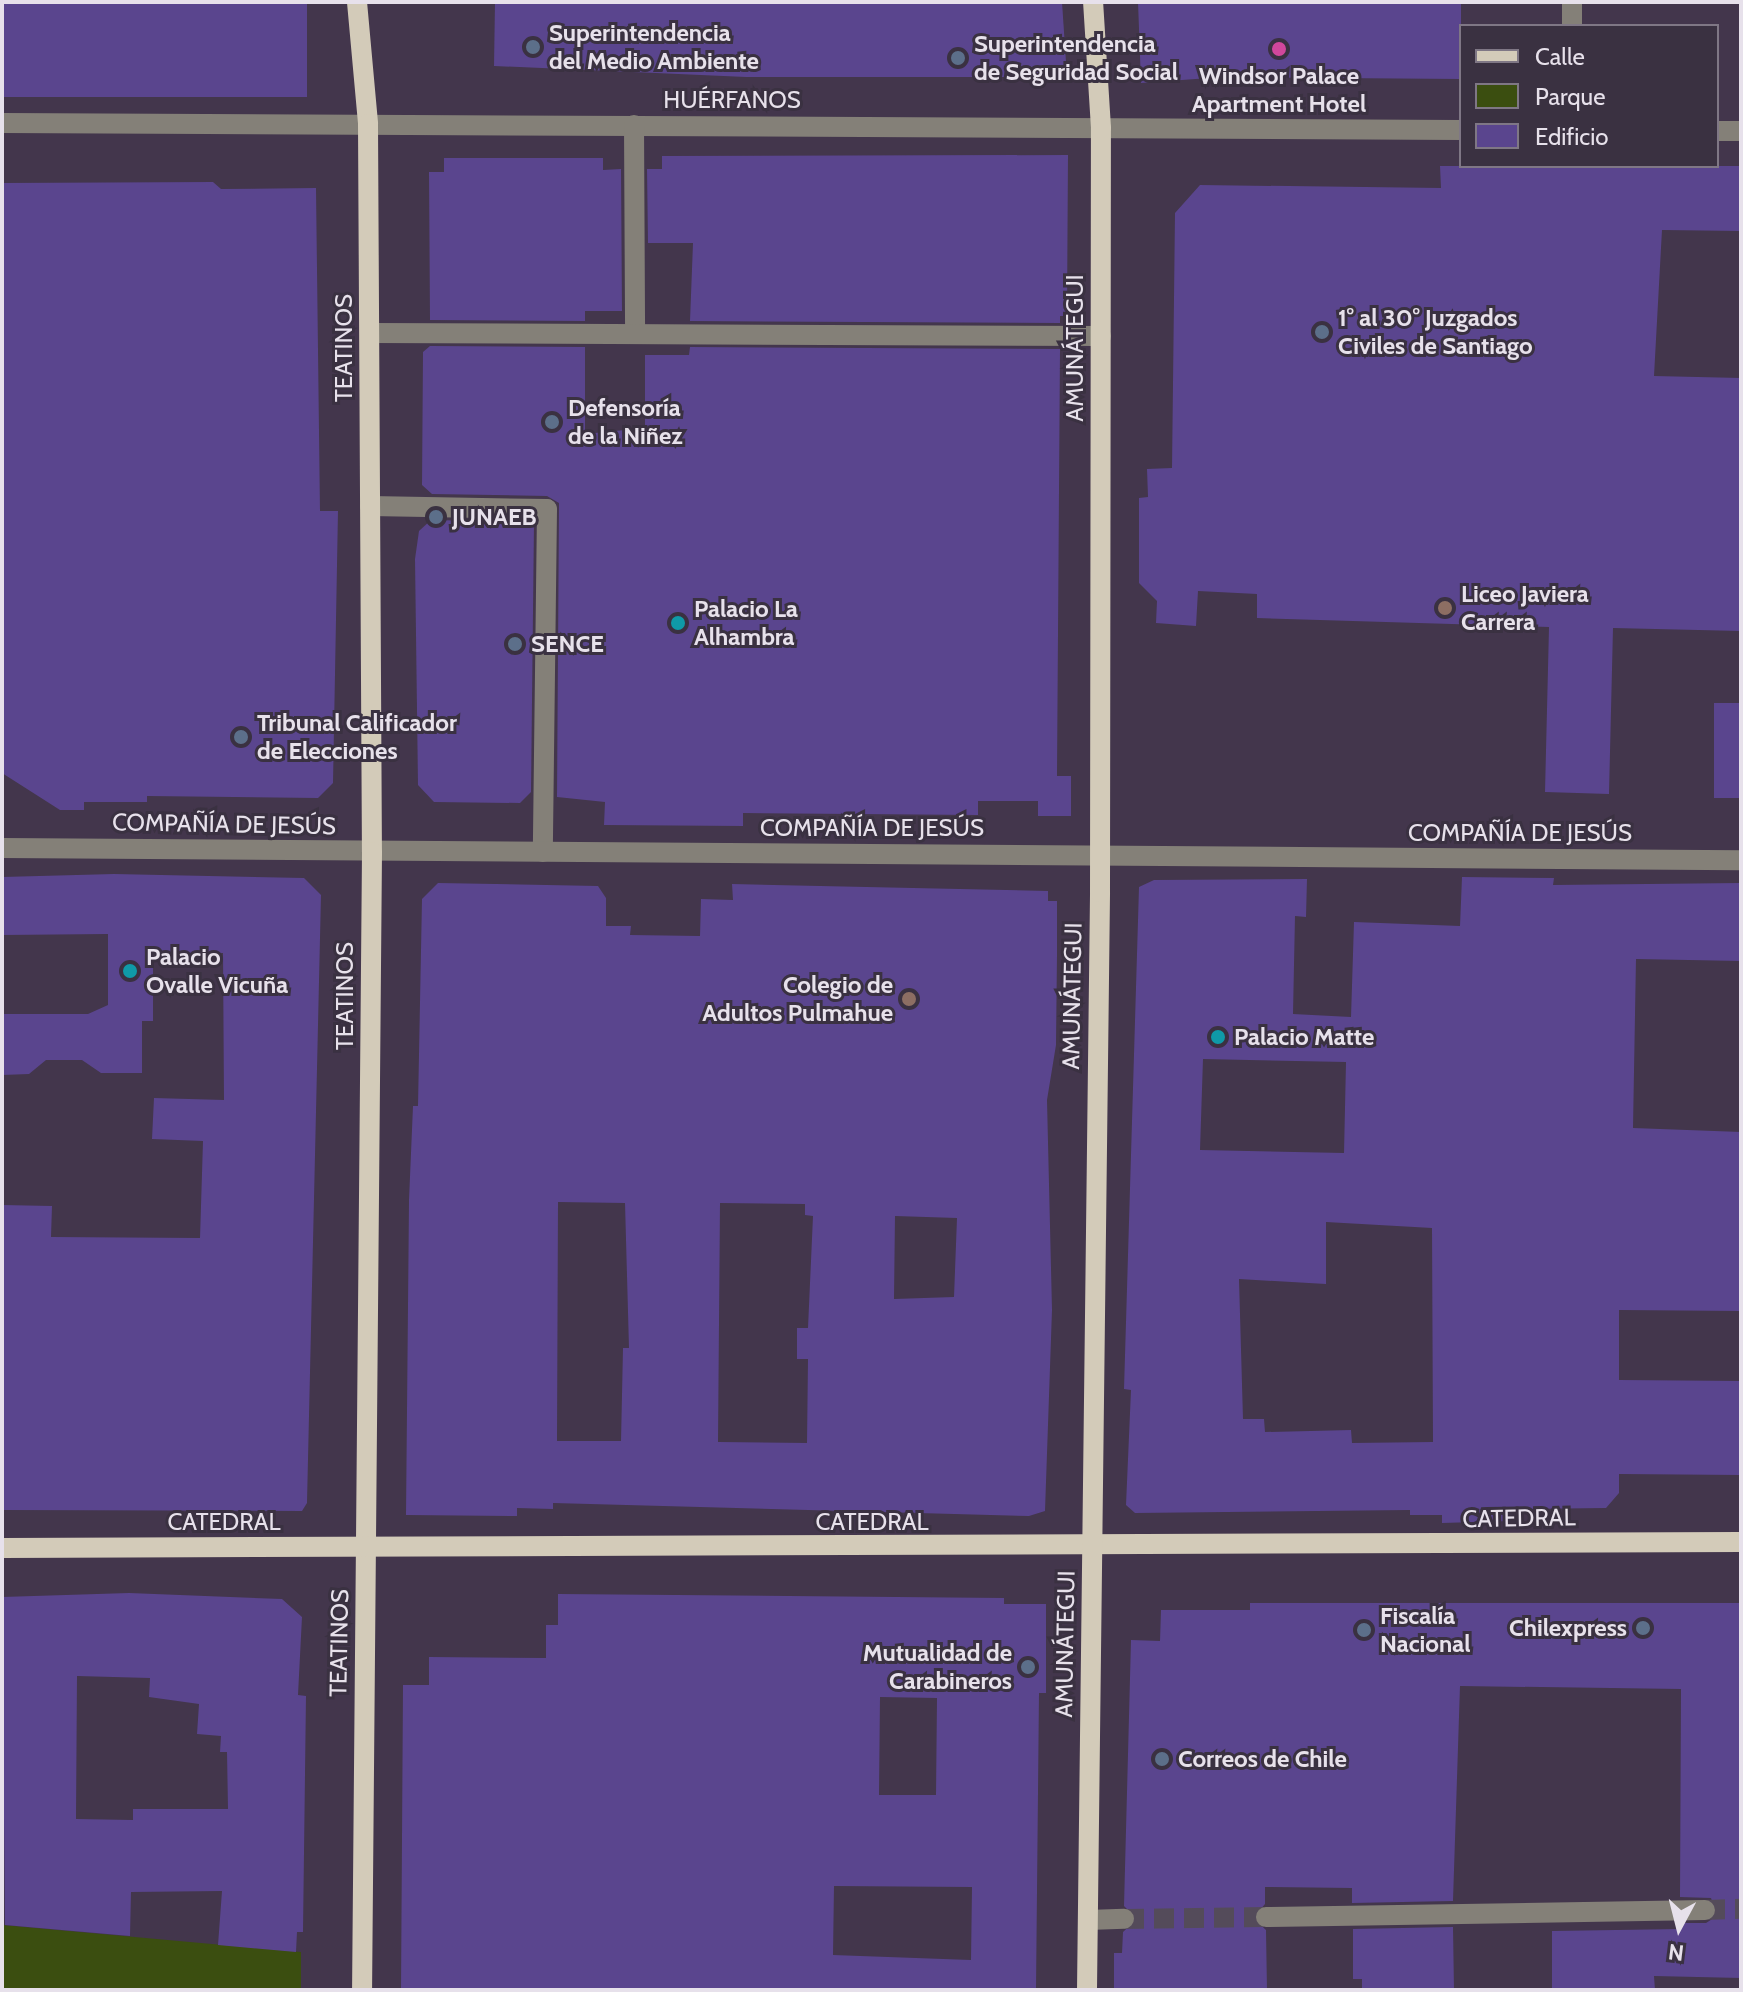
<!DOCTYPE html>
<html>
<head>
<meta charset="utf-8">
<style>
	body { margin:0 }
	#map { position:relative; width:1743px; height:1992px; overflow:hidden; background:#3a3141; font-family:Cabin,sans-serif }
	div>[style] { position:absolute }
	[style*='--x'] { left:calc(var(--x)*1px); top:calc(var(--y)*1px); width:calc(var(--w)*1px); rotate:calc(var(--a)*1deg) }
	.built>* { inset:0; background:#43364c }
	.green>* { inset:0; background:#3b4e10 }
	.building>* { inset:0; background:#5a458e; transform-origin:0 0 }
	.minor-tunnel>* { height:20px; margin-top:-10px; transform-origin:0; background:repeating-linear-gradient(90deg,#544b5a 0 20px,transparent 0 30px) }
	.minor>* { height:20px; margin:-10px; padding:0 10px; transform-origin:10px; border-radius:10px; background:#848078 }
	.major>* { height:20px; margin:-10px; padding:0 10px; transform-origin:10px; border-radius:10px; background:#d3cbb9 }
	.dots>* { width:22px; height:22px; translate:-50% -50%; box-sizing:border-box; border:4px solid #3a3141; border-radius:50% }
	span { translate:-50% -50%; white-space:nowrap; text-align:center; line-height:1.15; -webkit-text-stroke:6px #3a3141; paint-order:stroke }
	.poi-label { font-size:24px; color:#e7e1eb; font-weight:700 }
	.left { translate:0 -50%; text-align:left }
	.right { translate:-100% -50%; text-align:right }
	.street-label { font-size:24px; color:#e7e1eb }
	.frame { position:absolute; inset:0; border:4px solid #e7e1eb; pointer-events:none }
	.legend { position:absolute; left:1459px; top:24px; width:260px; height:144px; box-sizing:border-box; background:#3a3141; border:2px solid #7f7785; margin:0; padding:10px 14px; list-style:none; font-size:24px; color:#e7e1eb }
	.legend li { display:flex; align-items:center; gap:16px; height:40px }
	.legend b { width:40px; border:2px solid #7f7785 }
	.north { position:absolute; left:1639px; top:1888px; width:80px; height:80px; -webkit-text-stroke:6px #3a3141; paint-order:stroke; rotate:187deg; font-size:22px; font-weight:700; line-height:32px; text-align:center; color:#e7e1eb }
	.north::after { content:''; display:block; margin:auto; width:28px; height:36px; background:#e7e1eb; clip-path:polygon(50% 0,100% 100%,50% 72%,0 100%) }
</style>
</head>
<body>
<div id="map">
	<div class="built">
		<div style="clip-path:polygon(evenodd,2px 2px,1741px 2px,1741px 1990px,2px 1990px,2px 2px,1461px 26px,1717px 26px,1717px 166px,1461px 166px,1461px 26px)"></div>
	</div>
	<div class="green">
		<div style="clip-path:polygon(2px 1925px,301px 1952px,301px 1990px,2px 1990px)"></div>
	</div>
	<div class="building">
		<div style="left:2px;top:2px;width:305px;height:95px"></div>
		<div style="clip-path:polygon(495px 2px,1062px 2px,1067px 77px,746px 77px,494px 66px)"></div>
		<div style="clip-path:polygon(1138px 2px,1461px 2px,1461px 79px,1223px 77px,1141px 83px)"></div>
		<div style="clip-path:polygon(1068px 155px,1067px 316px,1060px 316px,1060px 323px,690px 321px,693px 243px,648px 243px,647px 169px,662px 169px,662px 156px)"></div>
		<div style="clip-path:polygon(444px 158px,603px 158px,603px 170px,621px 169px,622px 311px,585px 311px,585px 321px,430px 320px,429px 172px,444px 172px)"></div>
		<div style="clip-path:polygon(1440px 166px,1741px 166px,1741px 231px,1662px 230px,1654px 376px,1741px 378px,1741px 631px,1613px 628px,1609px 794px,1545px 792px,1549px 627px,1257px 618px,1257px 594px,1198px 591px,1196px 626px,1156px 623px,1157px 601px,1139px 583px,1139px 498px,1148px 497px,1147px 469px,1172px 468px,1175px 213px,1200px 185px,1441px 188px)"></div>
		<div style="clip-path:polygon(213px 182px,221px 189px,316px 188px,320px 511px,338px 511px,333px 783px,318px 798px,147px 796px,147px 802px,84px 802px,84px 810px,60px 810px,2px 773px,2px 183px)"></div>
		<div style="clip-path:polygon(430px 346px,585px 347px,585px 434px,645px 428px,645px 355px,689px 355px,690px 347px,1060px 349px,1057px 776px,1071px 776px,1071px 816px,1038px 816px,1038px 801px,978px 801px,978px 815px,743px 813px,743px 826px,604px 825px,605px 802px,557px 797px,559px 503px,547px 496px,432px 494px,422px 485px,423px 352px)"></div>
		<div style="clip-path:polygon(431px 520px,534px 522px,531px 792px,520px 803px,434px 802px,418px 785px,415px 559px,419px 531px)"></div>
		<div style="left:1714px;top:703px;width:27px;height:95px"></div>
		<div style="clip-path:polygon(114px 874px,304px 878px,321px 895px,307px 1503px,302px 1511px,2px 1510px,2px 1205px,52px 1206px,51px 1237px,200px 1238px,203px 1141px,152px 1139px,154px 1098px,224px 1100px,223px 953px,153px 953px,153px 1021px,142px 1021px,142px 1073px,101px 1073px,82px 1060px,46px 1060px,29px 1074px,2px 1075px,2px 1014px,88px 1014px,108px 1005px,108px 934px,2px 935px,2px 877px)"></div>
		<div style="clip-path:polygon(evenodd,1462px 877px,1554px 878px,1553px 885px,1741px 883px,1741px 961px,1636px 959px,1633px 1128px,1741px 1132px,1741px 1311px,1619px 1310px,1619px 1380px,1741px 1381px,1741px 1475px,1619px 1474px,1619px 1493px,1606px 1508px,1514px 1509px,1510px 1521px,1442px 1523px,1442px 1515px,1410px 1515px,1410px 1510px,1135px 1513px,1126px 1505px,1131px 1390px,1124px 1389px,1139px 887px,1154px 880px,1307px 879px,1306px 917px,1295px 916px,1293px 1014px,1351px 1017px,1354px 922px,1460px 926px,1462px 877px,1203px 1059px,1346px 1062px,1344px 1153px,1200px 1150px,1203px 1059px,1462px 877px,1326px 1222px,1432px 1228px,1433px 1442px,1352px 1443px,1351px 1430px,1265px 1432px,1264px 1419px,1243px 1419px,1239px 1279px,1326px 1284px,1326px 1222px)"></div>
		<div style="clip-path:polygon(evenodd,438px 883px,598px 886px,606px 898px,606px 926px,631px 926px,630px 935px,700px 936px,701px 899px,733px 900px,732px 884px,1048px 891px,1048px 901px,1057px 901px,1057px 955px,1056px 1045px,1047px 1100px,1052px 1310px,1045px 1511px,1029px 1516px,553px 1503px,553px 1509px,517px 1508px,517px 1516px,406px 1515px,409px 1200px,413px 1106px,418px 1106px,422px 899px,438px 883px,558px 1202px,625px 1203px,629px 1348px,623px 1348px,621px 1441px,557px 1441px,558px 1202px,438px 883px,720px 1203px,805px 1204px,805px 1215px,813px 1216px,808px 1328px,797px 1328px,797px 1359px,808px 1359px,807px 1443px,718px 1442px,720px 1203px,438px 883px,895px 1216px,957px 1218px,954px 1297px,894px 1299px,895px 1216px)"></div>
		<div style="clip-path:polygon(evenodd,129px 1593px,282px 1599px,302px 1617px,298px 1695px,306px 1696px,303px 1932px,297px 1932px,296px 1952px,218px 1945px,222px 1891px,131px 1892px,130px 1936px,5px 1925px,2px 1597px,129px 1593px,77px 1676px,150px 1678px,149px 1697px,199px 1704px,197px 1734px,221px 1736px,220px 1752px,227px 1752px,228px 1809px,133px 1809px,133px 1820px,76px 1819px,77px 1676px)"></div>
		<div style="clip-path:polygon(evenodd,558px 1594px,1004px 1598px,1004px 1604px,1046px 1604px,1046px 1693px,1039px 1693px,1036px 1990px,401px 1990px,403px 1685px,429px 1685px,429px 1657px,546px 1658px,546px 1625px,558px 1625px,558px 1594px,880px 1697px,937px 1698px,936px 1795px,879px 1795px,880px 1697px,558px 1594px,834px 1886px,972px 1887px,971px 1960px,833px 1955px,834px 1886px)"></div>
		<div style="clip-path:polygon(1250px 1603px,1741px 1603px,1741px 1978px,1654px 1976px,1655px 1990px,1552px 1990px,1552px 1931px,1680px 1929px,1680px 1923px,1706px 1923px,1717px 1916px,1711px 1898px,1680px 1897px,1681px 1689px,1460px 1686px,1453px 1901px,1352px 1903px,1352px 1888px,1265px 1887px,1265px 1904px,1253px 1918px,1266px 1930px,1267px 1990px,1114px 1990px,1114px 1953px,1122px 1953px,1123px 1932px,1137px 1919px,1124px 1906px,1131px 1640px,1160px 1641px,1161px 1610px,1250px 1610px)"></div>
		<div style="clip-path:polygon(1453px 1927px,1454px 1990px,1362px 1990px,1362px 1979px,1353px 1979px,1353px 1929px)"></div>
	</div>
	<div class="minor-tunnel">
		<div style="--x:1705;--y:1910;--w:36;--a:-2"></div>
		<div style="--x:1124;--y:1919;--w:142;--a:-0.8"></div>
	</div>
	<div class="minor">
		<div style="--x:1572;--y:26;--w:24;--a:-90"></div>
		<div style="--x:2;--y:123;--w:1459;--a:0.27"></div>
		<div style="--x:634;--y:125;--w:207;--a:89.7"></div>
		<div style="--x:1717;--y:131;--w:24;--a:0"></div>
		<div style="--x:370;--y:333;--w:731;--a:0.24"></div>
		<div style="--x:370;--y:506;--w:177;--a:1"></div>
		<div style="--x:547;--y:509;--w:343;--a:90.7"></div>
		<div style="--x:2;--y:848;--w:1739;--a:0.4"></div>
		<div style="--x:1266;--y:1917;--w:439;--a:-0.9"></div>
		<div style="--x:1088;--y:1920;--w:36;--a:-2"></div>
	</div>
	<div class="major">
		<div style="--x:357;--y:2;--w:122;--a:84.8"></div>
		<div style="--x:368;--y:124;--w:728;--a:89.69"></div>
		<div style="--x:372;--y:852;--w:1138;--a:90.5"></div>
		<div style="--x:2;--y:1548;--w:1739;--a:-0.2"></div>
		<div style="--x:1087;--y:1990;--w:1098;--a:-89.32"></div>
		<div style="--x:1100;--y:892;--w:764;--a:-89.93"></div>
		<div style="--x:1101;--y:128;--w:126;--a:-93.6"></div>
	</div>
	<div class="dots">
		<div style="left:533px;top:47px;background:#5c6f8a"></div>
		<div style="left:1279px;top:49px;background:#d1479c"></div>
		<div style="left:958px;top:58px;background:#5c6f8a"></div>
		<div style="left:1322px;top:332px;background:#5c6f8a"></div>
		<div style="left:552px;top:422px;background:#5c6f8a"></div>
		<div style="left:436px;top:517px;background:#5c6f8a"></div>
		<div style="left:1445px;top:608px;background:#8d6e63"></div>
		<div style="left:678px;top:623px;background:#0f9aa8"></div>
		<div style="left:515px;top:644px;background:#5c6f8a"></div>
		<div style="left:241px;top:737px;background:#5c6f8a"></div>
		<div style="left:130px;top:971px;background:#0f9aa8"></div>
		<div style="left:909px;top:999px;background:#8d6e63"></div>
		<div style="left:1218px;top:1037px;background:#0f9aa8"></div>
		<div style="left:1643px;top:1628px;background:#5c6f8a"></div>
		<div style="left:1364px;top:1630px;background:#5c6f8a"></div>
		<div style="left:1028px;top:1667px;background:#5c6f8a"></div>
		<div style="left:1162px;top:1759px;background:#5c6f8a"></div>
	</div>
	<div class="poi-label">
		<span class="left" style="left:549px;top:47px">Superintendencia<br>del Medio Ambiente</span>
		<span class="left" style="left:974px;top:58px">Superintendencia<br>de Seguridad Social</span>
		<span style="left:1279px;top:90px">Windsor Palace<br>Apartment Hotel</span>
		<span class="left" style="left:1338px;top:332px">1° al 30° Juzgados<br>Civiles de Santiago</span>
		<span class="left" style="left:568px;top:422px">Defensoría<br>de la Niñez</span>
		<span class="left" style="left:452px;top:517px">JUNAEB</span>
		<span class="left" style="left:1461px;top:608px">Liceo Javiera<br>Carrera</span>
		<span class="left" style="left:694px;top:623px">Palacio La<br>Alhambra</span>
		<span class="left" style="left:531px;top:644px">SENCE</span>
		<span class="left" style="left:257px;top:737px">Tribunal Calificador<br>de Elecciones</span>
		<span class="left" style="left:146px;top:971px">Palacio<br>Ovalle Vicuña</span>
		<span class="right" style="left:893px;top:999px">Colegio de<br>Adultos Pulmahue</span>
		<span class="left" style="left:1234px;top:1037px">Palacio Matte</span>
		<span class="left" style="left:1380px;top:1630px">Fiscalía<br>Nacional</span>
		<span class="right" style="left:1627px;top:1628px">Chilexpress</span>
		<span class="right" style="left:1012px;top:1667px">Mutualidad de<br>Carabineros</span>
		<span class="left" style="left:1178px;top:1759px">Correos de Chile</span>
	</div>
	<div class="street-label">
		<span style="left:732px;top:100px">HUÉRFANOS</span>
		<span style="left:344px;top:348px;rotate:-90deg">TEATINOS</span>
		<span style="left:1075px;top:348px;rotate:-90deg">AMUNÁTEGUI</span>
		<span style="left:224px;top:824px;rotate:1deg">COMPAÑÍA DE JESÚS</span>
		<span style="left:872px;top:828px">COMPAÑÍA DE JESÚS</span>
		<span style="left:1520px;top:833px">COMPAÑÍA DE JESÚS</span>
		<span style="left:345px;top:996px;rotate:-90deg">TEATINOS</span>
		<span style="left:1072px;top:996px;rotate:-89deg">AMUNÁTEGUI</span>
		<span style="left:1519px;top:1518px;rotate:-1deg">CATEDRAL</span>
		<span style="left:224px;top:1522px">CATEDRAL</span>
		<span style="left:872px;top:1522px">CATEDRAL</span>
		<span style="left:339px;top:1643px;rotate:-89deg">TEATINOS</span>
		<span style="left:1065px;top:1644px;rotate:-89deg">AMUNÁTEGUI</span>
	</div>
	<div class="frame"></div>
	<ul class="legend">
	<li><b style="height:10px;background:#d3cbb9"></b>Calle</li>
	<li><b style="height:22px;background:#3b4e10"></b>Parque</li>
	<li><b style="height:22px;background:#5a458e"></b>Edificio</li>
	</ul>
	<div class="north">N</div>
</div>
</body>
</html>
